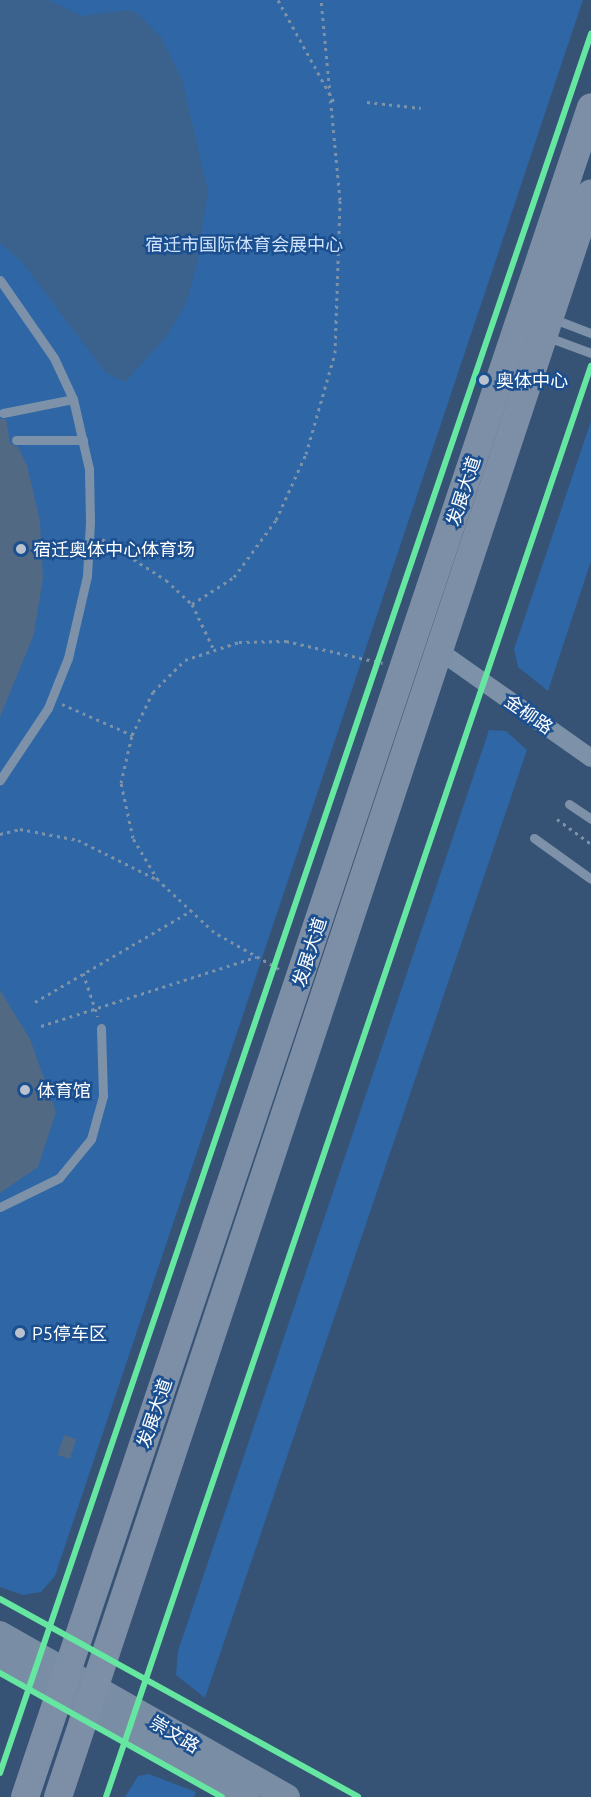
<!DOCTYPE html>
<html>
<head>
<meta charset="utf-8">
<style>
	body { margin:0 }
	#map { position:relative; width:591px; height:1797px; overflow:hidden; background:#365274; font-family:Ubuntu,"Noto Sans SC",sans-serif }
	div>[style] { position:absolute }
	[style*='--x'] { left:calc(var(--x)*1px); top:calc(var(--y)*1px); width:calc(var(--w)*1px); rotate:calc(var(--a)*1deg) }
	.green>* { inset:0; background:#2f66a5 }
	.water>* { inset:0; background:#3b618d }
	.building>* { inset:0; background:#526984; transform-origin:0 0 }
	.path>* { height:3px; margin-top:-1.5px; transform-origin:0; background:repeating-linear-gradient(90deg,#7d92a8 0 3px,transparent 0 7.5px) }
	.lane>* { height:9px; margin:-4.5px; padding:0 4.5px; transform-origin:4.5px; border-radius:4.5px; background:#7d92a8 }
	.street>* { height:18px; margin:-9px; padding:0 9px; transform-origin:9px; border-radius:9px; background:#7d92a8 }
	.secondary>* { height:26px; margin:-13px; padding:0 13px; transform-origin:13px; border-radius:13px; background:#798da4 }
	.primary>* { height:28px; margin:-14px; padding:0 14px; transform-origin:14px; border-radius:14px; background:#7d8ea7 }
	.cycleway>* { height:6px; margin:-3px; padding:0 3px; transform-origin:3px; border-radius:3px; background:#66e7a1 }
	.dots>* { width:16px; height:16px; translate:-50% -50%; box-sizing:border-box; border:3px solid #1b4f8f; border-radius:50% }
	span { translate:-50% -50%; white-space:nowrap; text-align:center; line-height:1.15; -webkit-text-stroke:5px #1b4f8f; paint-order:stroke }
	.park-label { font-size:18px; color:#cfe3fa }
	.poi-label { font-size:18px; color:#fff }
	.left { translate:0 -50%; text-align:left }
	.street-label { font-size:18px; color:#fff }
</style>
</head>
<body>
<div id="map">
	<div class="green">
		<div style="clip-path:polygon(0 0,583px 0,55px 1576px,41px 1592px,23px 1595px,0 1587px)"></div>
		<div style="clip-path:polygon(591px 421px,591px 561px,548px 691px,518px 667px,514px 649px)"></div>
		<div style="clip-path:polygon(489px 730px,506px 731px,527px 750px,205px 1698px,176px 1675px,178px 1651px)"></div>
		<div style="clip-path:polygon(149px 1774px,196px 1792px,194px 1797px,125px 1797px,138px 1776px)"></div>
	</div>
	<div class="water">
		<div style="clip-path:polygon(0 0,48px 0,82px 16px,128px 10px,138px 14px,161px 37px,182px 80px,208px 191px,196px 268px,186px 303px,167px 336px,125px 382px,105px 372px,22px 262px,0 243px)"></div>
	</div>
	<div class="building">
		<div style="clip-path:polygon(0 419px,6px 419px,10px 443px,18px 447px,27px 465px,40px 521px,43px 578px,34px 634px,0 717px)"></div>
		<div style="clip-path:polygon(0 990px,30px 1039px,56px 1112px,38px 1167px,0 1193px)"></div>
		<div style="left:64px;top:1435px;width:13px;height:21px;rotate:18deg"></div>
	</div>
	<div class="path">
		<div style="--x:278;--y:0;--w:116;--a:61.2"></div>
		<div style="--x:367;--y:102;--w:54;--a:6.3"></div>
		<div style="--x:102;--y:539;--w:76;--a:32.6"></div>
		<div style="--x:166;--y:580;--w:35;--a:43"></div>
		<div style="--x:192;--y:604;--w:51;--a:64.4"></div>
		<div style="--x:192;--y:604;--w:50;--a:-32.7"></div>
		<div style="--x:234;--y:577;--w:71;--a:-53.6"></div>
		<div style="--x:276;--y:520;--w:72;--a:-65.6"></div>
		<div style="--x:306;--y:454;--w:105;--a:-74"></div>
		<div style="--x:335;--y:353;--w:153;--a:-88.1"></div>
		<div style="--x:340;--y:200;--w:201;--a:-95.4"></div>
		<div style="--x:62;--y:704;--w:77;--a:23.9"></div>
		<div style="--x:557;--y:819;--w:42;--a:36.3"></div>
		<div style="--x:0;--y:834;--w:21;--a:-14"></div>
		<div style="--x:20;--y:829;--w:59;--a:10.7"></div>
		<div style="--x:78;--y:840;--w:87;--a:26.6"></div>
		<div style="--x:279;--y:969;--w:75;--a:-150.4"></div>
		<div style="--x:214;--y:932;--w:76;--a:-137.1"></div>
		<div style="--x:158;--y:880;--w:49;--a:-120.8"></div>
		<div style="--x:133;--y:838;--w:56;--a:-102.3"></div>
		<div style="--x:121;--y:783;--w:49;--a:-77.1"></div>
		<div style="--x:132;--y:735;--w:48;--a:-64"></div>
		<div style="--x:153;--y:692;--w:45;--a:-45"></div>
		<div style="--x:185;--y:660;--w:57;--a:-18.4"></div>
		<div style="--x:239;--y:642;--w:47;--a:-1.2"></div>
		<div style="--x:286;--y:641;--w:99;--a:12.8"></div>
		<div style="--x:83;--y:973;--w:46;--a:71.2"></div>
		<div style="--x:35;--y:1002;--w:181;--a:-30.3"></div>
		<div style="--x:41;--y:1026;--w:226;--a:-17.8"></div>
	</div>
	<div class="lane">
		<div style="--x:0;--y:280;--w:95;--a:55.3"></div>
		<div style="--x:54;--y:358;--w:45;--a:65.1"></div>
		<div style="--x:73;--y:399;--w:72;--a:77.1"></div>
		<div style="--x:89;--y:469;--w:53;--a:88.9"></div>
		<div style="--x:90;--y:522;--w:54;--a:93.2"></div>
		<div style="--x:87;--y:576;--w:84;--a:103"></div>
		<div style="--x:68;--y:658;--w:54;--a:111.8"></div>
		<div style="--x:48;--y:708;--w:87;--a:123.7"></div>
		<div style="--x:554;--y:319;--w:40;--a:21"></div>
		<div style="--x:545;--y:336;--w:49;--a:20.3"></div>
		<div style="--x:3;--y:413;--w:71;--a:-11.3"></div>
		<div style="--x:16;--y:440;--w:67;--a:0"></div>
		<div style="--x:569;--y:804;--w:27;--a:34"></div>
		<div style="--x:534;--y:838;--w:70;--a:35.7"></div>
		<div style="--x:0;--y:1207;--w:66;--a:-26.2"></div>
		<div style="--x:59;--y:1178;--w:50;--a:-50.6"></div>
		<div style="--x:91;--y:1139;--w:45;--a:-74.4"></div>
		<div style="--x:103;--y:1096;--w:68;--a:-91.7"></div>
	</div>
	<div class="street">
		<div style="--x:438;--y:650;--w:187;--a:35.2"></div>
	</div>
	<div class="secondary">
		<div style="--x:0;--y:1634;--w:330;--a:29.6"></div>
		<div style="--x:0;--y:1660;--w:282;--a:29.1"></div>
	</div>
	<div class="primary">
		<div style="--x:25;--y:1797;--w:1782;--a:-71.48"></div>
		<div style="--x:58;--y:1797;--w:1690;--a:-71.62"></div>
	</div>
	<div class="cycleway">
		<div style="--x:0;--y:1599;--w:409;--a:28.9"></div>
		<div style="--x:0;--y:1673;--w:254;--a:29.2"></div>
		<div style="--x:0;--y:1773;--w:1837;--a:-71.23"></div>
		<div style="--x:106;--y:1797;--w:1511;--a:-71.28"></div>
	</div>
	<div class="dots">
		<div style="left:484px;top:380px;background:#b9c2ce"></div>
		<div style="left:21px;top:549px;background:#b9c2ce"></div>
		<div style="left:25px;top:1090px;background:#b9c2ce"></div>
		<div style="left:20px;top:1333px;background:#b9c2ce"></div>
	</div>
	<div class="park-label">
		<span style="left:244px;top:244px">宿迁市国际体育会展中心</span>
	</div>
	<div class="poi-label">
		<span class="left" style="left:496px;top:380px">奥体中心</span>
		<span class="left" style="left:33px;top:549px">宿迁奥体中心体育场</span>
		<span class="left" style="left:37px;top:1090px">体育馆</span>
		<span class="left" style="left:32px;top:1333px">P5停车区</span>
	</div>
	<div class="street-label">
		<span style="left:463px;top:491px;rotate:-72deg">发展大道</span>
		<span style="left:529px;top:714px;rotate:35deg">金柳路</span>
		<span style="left:309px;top:952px;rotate:-72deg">发展大道</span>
		<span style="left:154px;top:1413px;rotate:-71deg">发展大道</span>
		<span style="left:175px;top:1734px;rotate:31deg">崇文路</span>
	</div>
</div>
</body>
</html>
